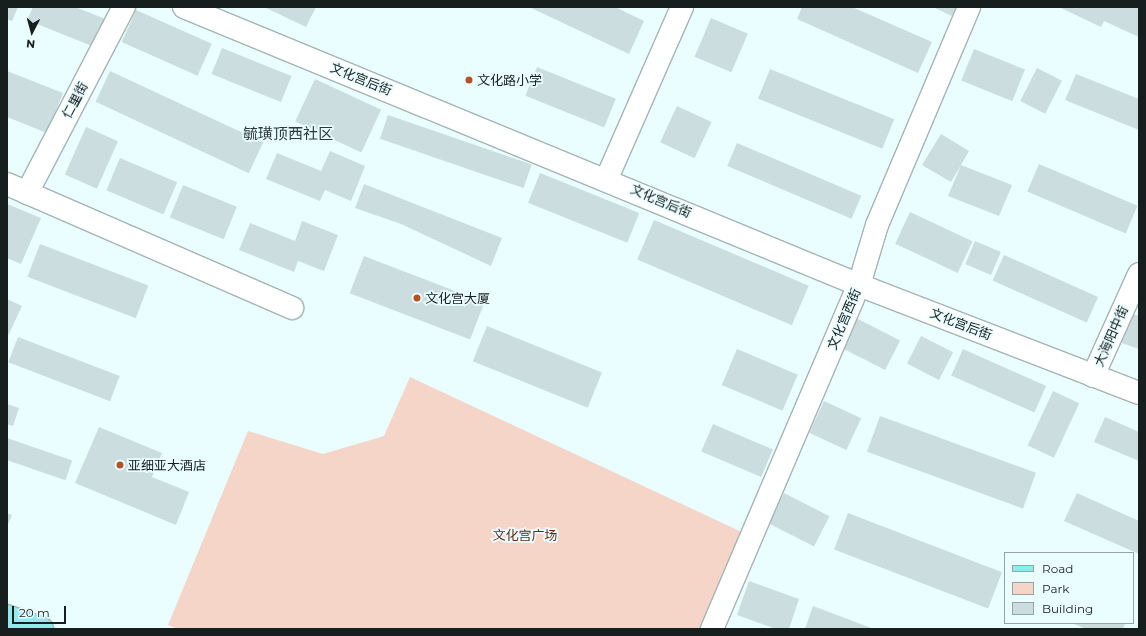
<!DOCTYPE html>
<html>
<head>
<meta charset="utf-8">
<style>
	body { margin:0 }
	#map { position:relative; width:1146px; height:636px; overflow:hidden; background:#ebfeff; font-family:Montserrat,"Noto Sans SC",sans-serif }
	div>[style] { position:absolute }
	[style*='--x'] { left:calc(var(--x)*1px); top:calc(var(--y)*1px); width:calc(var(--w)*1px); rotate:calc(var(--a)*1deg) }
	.green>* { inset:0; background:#f4d5c8 }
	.building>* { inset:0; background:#cbddde; transform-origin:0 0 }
	.roads { filter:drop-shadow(1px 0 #a3b5b5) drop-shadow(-1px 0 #a3b5b5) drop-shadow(0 1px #a3b5b5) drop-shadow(0 -1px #a3b5b5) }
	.minor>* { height:22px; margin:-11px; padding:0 11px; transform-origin:11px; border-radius:11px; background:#fff }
	.major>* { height:22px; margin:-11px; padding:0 11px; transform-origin:11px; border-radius:11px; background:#91ebee }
	.dots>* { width:11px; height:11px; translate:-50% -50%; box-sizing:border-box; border:2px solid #ebfeff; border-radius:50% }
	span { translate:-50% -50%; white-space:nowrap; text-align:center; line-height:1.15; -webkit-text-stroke:3.5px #ebfeff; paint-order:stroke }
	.street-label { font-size:13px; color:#171e1e }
	.poi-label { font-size:13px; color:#171e1e }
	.left { translate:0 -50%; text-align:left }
	.park-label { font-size:13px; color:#602d16 }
	.quarter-label { font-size:15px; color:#2a393a }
	.frame { position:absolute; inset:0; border:8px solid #171e1e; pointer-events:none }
	.legend { position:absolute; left:1004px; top:552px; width:130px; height:72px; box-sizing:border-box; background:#ebfeff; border:1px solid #96a4a5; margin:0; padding:5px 7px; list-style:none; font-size:12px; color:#171e1e }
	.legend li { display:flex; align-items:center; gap:8px; height:20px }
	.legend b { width:20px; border:1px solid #96a4a5 }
	.north { position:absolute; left:12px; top:12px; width:40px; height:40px; -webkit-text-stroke:3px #ebfeff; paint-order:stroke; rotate:186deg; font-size:11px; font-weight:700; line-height:16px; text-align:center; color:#171e1e }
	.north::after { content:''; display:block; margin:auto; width:14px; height:18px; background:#171e1e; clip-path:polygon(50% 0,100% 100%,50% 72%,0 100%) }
	.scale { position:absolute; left:12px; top:606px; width:54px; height:18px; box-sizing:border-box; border:2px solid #171e1e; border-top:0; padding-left:5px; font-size:12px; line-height:14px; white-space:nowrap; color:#171e1e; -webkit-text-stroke:3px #ebfeff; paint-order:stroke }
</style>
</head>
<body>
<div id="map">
	<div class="green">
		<div style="clip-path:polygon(410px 377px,746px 534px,705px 629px,178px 629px,168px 625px,248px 431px,323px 454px,384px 436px)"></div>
	</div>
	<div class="building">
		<div style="clip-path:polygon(7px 7px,18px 7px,12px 21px,7px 19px)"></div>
		<div style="clip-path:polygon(33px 7px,75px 7px,108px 20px,97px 48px,27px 20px)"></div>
		<div style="clip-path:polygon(264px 7px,316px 7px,306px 27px)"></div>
		<div style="clip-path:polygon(529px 7px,615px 7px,644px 21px,629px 54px)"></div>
		<div style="clip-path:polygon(802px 7px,852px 7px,932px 42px,918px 73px,797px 19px)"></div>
		<div style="clip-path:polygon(933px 7px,956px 7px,952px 16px)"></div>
		<div style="clip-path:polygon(1059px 7px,1139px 7px,1139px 37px,1104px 21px,1101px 27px)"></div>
		<div style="left:136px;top:10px;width:83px;height:35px;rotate:24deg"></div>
		<div style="left:711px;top:18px;width:40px;height:42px;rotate:23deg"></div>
		<div style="left:222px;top:48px;width:75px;height:28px;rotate:22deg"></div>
		<div style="left:974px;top:49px;width:55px;height:34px;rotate:22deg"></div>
		<div style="left:537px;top:67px;width:85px;height:31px;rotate:22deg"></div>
		<div style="left:1037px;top:68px;width:28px;height:37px;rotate:27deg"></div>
		<div style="left:770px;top:69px;width:134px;height:32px;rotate:22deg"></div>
		<div style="clip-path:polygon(7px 71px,63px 93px,47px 133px,7px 117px)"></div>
		<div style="left:110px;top:71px;width:169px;height:34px;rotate:25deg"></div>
		<div style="clip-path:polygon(1076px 74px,1139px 99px,1139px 130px,1065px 100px)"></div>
		<div style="left:315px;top:79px;width:73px;height:47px;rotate:25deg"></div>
		<div style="left:677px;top:106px;width:38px;height:40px;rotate:25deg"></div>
		<div style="left:388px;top:115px;width:152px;height:25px;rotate:19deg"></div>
		<div style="left:86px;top:127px;width:35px;height:52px;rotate:24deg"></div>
		<div style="clip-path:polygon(941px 134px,969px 151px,961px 165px,1012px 185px,999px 216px,948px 196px,961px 165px,951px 182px,922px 165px)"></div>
		<div style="left:737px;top:143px;width:135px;height:25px;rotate:23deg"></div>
		<div style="clip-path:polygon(330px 151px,365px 166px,351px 201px,325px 190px,320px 201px,266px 179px,277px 153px,321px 171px)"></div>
		<div style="left:120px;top:158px;width:62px;height:35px;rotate:23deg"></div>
		<div style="left:1039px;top:164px;width:107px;height:30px;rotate:23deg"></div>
		<div style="left:540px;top:173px;width:107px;height:32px;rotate:22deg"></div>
		<div style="clip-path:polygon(364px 184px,502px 238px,491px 266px,401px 224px,355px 208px)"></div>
		<div style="left:183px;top:185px;width:58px;height:35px;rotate:22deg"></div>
		<div style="clip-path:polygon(7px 204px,41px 218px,21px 264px,7px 258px)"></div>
		<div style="left:910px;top:212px;width:69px;height:35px;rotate:25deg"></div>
		<div style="left:654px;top:220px;width:168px;height:43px;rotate:23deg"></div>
		<div style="clip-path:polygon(302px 221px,338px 235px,324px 271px,298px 261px,294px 272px,239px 250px,250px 223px,295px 241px)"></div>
		<div style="left:975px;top:241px;width:28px;height:25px;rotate:23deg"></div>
		<div style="left:40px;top:244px;width:116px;height:35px;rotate:21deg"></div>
		<div style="left:1004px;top:255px;width:103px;height:28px;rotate:24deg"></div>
		<div style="left:364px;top:256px;width:129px;height:40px;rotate:21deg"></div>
		<div style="clip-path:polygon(7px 299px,22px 306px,7px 338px)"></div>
		<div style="clip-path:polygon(1130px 313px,1139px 316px,1139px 349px,1119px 342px)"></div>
		<div style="left:852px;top:316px;width:54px;height:33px;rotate:27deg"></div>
		<div style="left:487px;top:326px;width:124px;height:38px;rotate:22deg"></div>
		<div style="left:921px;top:336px;width:36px;height:31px;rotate:27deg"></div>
		<div style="left:18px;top:337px;width:109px;height:27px;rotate:21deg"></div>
		<div style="left:737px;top:349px;width:66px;height:39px;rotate:23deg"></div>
		<div style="left:963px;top:349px;width:91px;height:29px;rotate:24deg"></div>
		<div style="left:1053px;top:391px;width:29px;height:60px;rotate:25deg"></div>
		<div style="left:824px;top:401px;width:41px;height:35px;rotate:25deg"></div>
		<div style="clip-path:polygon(7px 404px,19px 408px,13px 426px,7px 424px)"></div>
		<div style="left:880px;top:416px;width:166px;height:38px;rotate:20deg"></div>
		<div style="clip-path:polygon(1105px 417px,1139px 432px,1139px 461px,1094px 442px)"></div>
		<div style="left:713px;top:424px;width:65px;height:30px;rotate:23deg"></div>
		<div style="clip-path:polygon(99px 427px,162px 453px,152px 477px,189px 492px,176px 525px,75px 483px)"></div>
		<div style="left:7px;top:438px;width:69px;height:21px;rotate:19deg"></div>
		<div style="left:784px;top:493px;width:51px;height:34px;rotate:27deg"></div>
		<div style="clip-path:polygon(1077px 493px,1139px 521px,1139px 554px,1064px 521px)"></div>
		<div style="clip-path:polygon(7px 513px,12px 515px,7px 527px)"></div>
		<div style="left:848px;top:513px;width:165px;height:39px;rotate:21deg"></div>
		<div style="clip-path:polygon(749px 581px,799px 599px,789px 629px,776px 629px,737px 615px)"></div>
		<div style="clip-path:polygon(813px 606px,874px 629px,805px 629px)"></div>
		<div style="clip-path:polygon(1072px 623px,1125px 623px,1123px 629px,1086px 629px)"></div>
	</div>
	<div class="roads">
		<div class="minor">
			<div style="--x:184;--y:7;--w:730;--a:22.38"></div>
			<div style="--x:859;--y:285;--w:300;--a:21.1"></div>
			<div style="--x:607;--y:178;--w:187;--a:-66.3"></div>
			<div style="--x:7;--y:184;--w:311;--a:23.5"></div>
			<div style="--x:27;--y:193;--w:210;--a:-62.5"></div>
			<div style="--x:1093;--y:376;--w:112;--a:-65.7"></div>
			<div style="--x:712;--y:629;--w:374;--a:-66.9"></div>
			<div style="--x:859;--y:285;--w:63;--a:-73.3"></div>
			<div style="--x:877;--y:225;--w:237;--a:-67.1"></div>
		</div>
		<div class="major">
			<div style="--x:7;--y:616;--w:37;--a:20"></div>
		</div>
	</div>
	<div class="dots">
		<div style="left:469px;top:80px;background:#b85223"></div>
		<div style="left:417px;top:298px;background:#b85223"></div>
		<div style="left:120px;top:465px;background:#b85223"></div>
	</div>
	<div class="street-label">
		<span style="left:361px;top:79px;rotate:22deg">文化宫后街</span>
		<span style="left:75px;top:100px;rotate:-62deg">仁里街</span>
		<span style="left:661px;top:201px;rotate:23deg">文化宫后街</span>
		<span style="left:844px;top:319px;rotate:-67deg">文化宫西街</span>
		<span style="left:961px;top:324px;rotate:21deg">文化宫后街</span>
		<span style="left:1111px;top:336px;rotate:-66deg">大海阳中街</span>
	</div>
	<div class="poi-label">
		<span class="left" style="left:477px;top:80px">文化路小学</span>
		<span class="left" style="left:425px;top:298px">文化宫大厦</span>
		<span class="left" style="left:128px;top:465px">亚细亚大酒店</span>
	</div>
	<div class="park-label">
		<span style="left:525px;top:535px">文化宫广场</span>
	</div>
	<div class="quarter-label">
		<span style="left:288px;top:134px">毓璜顶西社区</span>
	</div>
	<div class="frame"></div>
	<ul class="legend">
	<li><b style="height:5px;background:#91ebee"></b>Road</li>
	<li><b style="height:11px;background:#f4d5c8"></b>Park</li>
	<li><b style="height:11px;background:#cbddde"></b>Building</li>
	</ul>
	<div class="north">N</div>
	<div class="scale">20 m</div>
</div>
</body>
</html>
